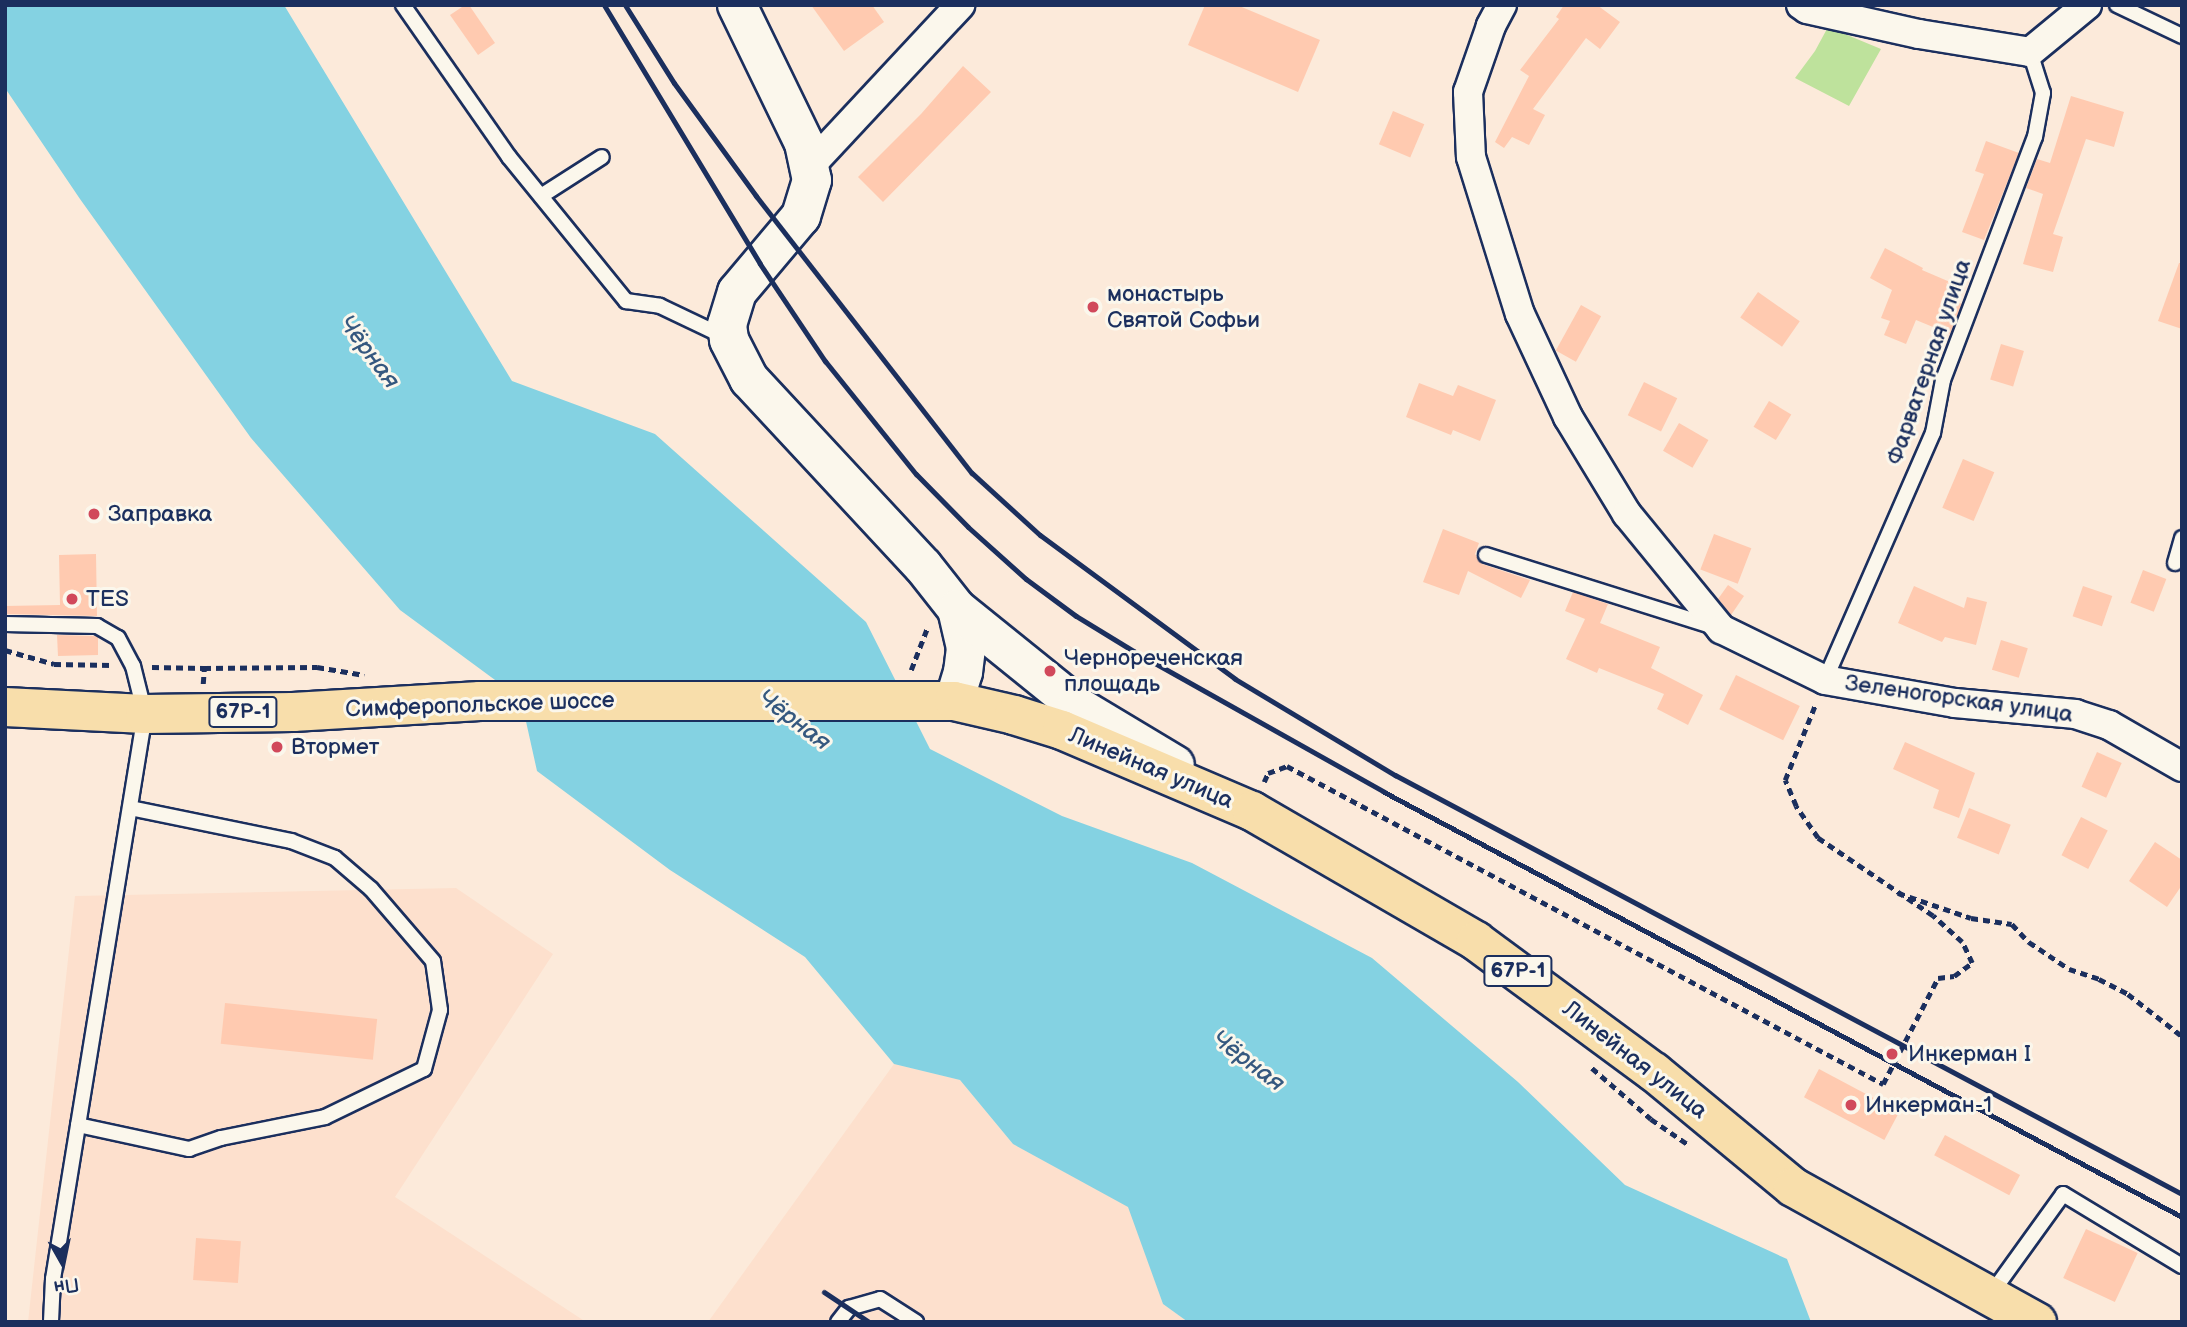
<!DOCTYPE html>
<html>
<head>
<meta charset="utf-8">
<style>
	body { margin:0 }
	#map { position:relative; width:2187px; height:1327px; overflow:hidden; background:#fceada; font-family:"Balsamiq Sans",sans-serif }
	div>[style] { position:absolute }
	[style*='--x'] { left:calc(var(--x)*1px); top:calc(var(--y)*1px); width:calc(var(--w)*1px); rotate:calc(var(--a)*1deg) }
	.built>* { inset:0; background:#fde0cd }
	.green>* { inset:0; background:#bee29c }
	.water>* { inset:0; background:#84d2e2 }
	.building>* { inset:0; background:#ffcab0; transform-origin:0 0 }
	.path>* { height:4.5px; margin-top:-2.25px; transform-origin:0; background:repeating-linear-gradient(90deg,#1b2f5e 0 7px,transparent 0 12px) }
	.roads { filter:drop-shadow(2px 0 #1b2f5e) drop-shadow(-2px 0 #1b2f5e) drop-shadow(0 2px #1b2f5e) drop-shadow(0 -2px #1b2f5e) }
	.service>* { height:14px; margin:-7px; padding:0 7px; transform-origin:7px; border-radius:7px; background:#fbf7ec }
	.minor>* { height:28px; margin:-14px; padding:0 14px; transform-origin:14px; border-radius:14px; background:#fbf7ec }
	.secondary>* { height:38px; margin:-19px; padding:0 19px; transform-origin:19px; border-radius:19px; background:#fbf7ec }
	.primary>* { height:38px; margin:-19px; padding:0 19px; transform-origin:19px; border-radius:19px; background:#f8deab }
	.rail>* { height:5px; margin:-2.5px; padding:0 2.5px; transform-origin:2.5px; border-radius:2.5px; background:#1b2f5e }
	.dots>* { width:19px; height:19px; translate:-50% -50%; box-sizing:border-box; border:4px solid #fbf7ec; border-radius:50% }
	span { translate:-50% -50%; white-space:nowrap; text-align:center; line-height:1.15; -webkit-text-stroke:6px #fbf7ec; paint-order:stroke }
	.shield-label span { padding:2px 5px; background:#fbf7ec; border:2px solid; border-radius:5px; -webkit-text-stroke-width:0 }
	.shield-label { font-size:21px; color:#1b2f5e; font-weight:700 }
	.poi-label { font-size:23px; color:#1b2f5e }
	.left { translate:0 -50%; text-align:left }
	.street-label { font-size:23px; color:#1b2f5e }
	.water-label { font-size:24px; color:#35587f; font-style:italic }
	.frame { position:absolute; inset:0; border:7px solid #1b2f5e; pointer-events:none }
	.north { position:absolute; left:28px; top:1229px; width:70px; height:70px; -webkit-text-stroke:5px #fbf7ec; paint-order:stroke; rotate:171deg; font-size:19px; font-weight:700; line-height:28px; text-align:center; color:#1b2f5e }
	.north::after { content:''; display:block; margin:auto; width:24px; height:32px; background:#1b2f5e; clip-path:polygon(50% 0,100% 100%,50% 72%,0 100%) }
</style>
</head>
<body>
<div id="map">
	<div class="built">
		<div style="clip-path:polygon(456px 888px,553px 954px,395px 1197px,586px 1322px,28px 1322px,75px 896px)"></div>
		<div style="clip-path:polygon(894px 1064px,960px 1080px,1013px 1144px,1129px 1207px,1163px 1304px,1188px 1322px,708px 1322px)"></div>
	</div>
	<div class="green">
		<div style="clip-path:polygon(1828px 27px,1881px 49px,1849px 106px,1795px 78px,1815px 51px)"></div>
	</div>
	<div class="water">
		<div style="clip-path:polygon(5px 5px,284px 5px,512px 381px,655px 434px,866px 622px,930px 749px,1062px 816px,1192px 863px,1372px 958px,1518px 1082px,1625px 1185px,1787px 1259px,1811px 1322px,1188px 1322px,1163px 1304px,1128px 1207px,1013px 1144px,960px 1080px,894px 1064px,805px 957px,670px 870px,537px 771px,521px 699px,400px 610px,251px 438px,80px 199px,5px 88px)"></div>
	</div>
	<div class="building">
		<div style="clip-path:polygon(465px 5px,469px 5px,495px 43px,478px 55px,450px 15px)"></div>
		<div style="clip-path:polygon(811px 5px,872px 5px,884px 22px,844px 51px)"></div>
		<div style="clip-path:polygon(1205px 5px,1237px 5px,1320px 40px,1298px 92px,1188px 45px)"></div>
		<div style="clip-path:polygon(1564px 5px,1597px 5px,1620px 22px,1600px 49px,1586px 38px,1533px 109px,1545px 115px,1529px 145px,1512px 137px,1504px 148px,1495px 142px,1529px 76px,1520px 70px,1559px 19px,1556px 17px)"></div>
		<div style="clip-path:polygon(963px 66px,991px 92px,883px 202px,858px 177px,921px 114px)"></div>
		<div style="clip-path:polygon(2071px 96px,2124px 112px,2114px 147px,2086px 139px,2053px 234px,2063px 237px,2053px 272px,2023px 264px,2043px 194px,2026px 188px,2037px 159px,2050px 163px)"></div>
		<div style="left:1393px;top:111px;width:34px;height:36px;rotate:23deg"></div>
		<div style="clip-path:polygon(1986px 141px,2019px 153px,1984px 240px,1962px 232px,1984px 174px,1975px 171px)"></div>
		<div style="clip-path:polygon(1885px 248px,1923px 268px,1922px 270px,1957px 285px,1951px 299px,1962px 304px,1950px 334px,1916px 320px,1906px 344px,1884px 335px,1890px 321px,1881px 318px,1892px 290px,1870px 278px)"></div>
		<div style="clip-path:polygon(2179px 263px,2182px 263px,2182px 329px,2158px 321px)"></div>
		<div style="left:1758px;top:292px;width:51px;height:31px;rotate:35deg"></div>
		<div style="left:1581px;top:305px;width:23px;height:52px;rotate:29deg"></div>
		<div style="left:2001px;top:344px;width:24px;height:37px;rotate:17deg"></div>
		<div style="left:1644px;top:382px;width:37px;height:37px;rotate:26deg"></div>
		<div style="clip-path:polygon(1419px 383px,1453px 396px,1458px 385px,1496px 400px,1480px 441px,1453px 430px,1451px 435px,1406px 417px)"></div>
		<div style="left:1769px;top:401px;width:26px;height:30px;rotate:31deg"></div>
		<div style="left:1679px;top:423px;width:34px;height:32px;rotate:30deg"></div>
		<div style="left:1963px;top:459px;width:34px;height:53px;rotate:23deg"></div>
		<div style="clip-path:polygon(1443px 529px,1479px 543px,1475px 554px,1482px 564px,1530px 580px,1521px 598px,1468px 571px,1459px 595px,1423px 582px)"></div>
		<div style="left:1714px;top:534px;width:40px;height:38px;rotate:21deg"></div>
		<div style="clip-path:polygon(96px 554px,97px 616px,5px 614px,5px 606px,60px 605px,59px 555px)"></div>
		<div style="left:2143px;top:570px;width:25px;height:35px;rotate:21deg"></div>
		<div style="clip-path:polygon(1728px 585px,1744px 596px,1731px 615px,1718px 599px)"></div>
		<div style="clip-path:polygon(1914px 586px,1964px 608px,1967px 597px,1987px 602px,1976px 645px,1945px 637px,1942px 642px,1898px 623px)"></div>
		<div style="left:2083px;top:586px;width:31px;height:32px;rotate:19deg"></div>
		<div style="clip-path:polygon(1573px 592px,1608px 604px,1600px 623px,1660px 647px,1651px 668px,1703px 695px,1688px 725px,1657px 709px,1664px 694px,1599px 668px,1597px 673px,1566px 659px,1585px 619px,1565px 611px)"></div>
		<div style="clip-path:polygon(57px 635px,94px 636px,98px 637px,98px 655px,58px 656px)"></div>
		<div style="left:2001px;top:640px;width:28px;height:31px;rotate:17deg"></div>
		<div style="left:1736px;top:675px;width:71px;height:38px;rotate:26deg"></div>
		<div style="clip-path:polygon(1905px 742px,1975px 773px,1959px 818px,1933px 808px,1939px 790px,1893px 769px)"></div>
		<div style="left:2097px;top:752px;width:27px;height:38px;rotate:24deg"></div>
		<div style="left:1969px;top:808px;width:45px;height:32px;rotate:22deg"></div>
		<div style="left:2081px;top:817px;width:30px;height:43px;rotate:27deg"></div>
		<div style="clip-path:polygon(2155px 842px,2182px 860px,2182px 885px,2167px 907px,2129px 881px)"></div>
		<div style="left:225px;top:1003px;width:153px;height:41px;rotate:6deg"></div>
		<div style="left:1819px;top:1069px;width:91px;height:32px;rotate:28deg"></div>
		<div style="left:1945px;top:1135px;width:85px;height:23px;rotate:28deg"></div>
		<div style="left:2086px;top:1229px;width:57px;height:54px;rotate:25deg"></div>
		<div style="left:196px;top:1238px;width:45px;height:42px;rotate:4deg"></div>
	</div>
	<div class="path">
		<div style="--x:5;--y:650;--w:51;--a:15.9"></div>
		<div style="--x:54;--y:664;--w:58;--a:1"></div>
		<div style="--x:152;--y:667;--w:52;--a:1.1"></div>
		<div style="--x:911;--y:670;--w:47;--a:-68.9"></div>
		<div style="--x:203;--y:684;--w:16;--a:-86"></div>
		<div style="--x:204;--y:668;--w:113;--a:-0.5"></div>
		<div style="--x:317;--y:667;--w:48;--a:9.7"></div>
		<div style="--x:1264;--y:782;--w:10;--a:-66"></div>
		<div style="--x:1268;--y:773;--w:20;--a:-20"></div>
		<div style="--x:1287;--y:766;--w:676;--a:28.08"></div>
		<div style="--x:1883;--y:1084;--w:119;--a:-62.6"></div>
		<div style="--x:1938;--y:978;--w:16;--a:-7"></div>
		<div style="--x:1954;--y:976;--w:22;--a:-36"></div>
		<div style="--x:1972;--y:963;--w:23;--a:-115"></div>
		<div style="--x:1962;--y:942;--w:39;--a:-138"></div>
		<div style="--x:1933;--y:916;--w:139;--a:-145.9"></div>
		<div style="--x:1818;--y:838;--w:39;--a:-125"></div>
		<div style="--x:1796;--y:806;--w:28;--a:-113"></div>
		<div style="--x:1785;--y:780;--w:83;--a:-68.1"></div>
		<div style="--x:1898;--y:893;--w:77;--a:18.9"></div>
		<div style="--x:1971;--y:918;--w:41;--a:8.3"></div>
		<div style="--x:2012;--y:924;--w:25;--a:47"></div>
		<div style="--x:2029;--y:942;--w:48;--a:34"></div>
		<div style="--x:2069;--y:969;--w:32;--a:18"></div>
		<div style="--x:2099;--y:979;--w:33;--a:27"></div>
		<div style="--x:2128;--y:994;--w:68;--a:37.9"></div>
		<div style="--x:1592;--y:1068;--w:78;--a:40.8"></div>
		<div style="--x:1651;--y:1119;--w:46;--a:34.4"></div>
	</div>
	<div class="roads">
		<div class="service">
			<div style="--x:403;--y:5;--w:185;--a:55.1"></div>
			<div style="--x:509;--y:157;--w:186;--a:50.9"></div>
			<div style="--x:626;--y:301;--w:34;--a:8"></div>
			<div style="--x:660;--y:306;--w:72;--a:25.5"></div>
			<div style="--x:2117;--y:5;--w:72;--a:25.5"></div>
			<div style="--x:541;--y:196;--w:72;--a:-32.6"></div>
			<div style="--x:1486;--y:555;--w:240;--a:17.5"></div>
			<div style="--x:2175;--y:563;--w:26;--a:-74"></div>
			<div style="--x:5;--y:624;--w:92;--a:1.2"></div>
			<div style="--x:97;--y:626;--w:24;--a:30"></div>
			<div style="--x:118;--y:638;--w:32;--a:62"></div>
			<div style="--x:133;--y:666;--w:49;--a:76"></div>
			<div style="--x:145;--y:714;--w:572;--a:99.25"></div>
			<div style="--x:53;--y:1279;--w:43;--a:92.7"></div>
			<div style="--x:1825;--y:680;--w:270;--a:-66.4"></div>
			<div style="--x:1933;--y:433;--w:54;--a:-79.3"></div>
			<div style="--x:1943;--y:380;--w:260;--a:-69.3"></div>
			<div style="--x:2035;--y:137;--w:45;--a:-79.7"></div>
			<div style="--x:2043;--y:93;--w:43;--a:-107.6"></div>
			<div style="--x:78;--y:1125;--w:114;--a:12.2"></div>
			<div style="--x:189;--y:1149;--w:34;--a:-19"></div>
			<div style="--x:221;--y:1138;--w:106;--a:-11.4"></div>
			<div style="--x:325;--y:1117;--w:110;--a:-25.9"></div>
			<div style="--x:424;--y:1069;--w:61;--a:-74.8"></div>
			<div style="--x:440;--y:1010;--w:49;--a:-98.1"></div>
			<div style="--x:433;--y:961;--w:95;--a:-130.7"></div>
			<div style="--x:371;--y:889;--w:48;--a:-139.3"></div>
			<div style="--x:335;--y:858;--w:47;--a:-158.9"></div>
			<div style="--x:291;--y:841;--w:164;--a:-168.4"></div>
			<div style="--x:1991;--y:1294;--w:123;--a:-54.2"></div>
			<div style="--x:2063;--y:1194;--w:139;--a:31.2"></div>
			<div style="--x:838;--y:1322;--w:18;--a:-52"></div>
			<div style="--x:849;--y:1308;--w:32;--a:-16"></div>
			<div style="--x:880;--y:1299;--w:43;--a:32.6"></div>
		</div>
		<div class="minor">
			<div style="--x:1502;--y:5;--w:24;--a:118"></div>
			<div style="--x:1491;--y:26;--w:70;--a:109.2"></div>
			<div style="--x:1468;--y:92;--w:65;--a:87.4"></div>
			<div style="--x:1471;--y:157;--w:164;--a:72.7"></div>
			<div style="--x:1520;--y:314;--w:114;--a:65"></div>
			<div style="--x:1568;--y:417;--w:114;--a:58.7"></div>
			<div style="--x:1627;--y:514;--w:149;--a:50.7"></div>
			<div style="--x:1721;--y:629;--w:116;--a:26.1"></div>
			<div style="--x:1825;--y:680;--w:132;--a:10"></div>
			<div style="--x:1955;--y:703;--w:121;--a:5.2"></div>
			<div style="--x:2075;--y:714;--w:36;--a:18"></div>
			<div style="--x:2109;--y:725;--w:84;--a:29.9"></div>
			<div style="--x:1801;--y:5;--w:7;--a:34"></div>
			<div style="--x:1807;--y:9;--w:115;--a:12.6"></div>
			<div style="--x:1919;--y:34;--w:112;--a:9.2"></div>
			<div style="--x:2030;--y:52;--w:74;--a:-39.5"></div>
			<div style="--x:811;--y:165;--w:219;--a:-47"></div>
		</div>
		<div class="secondary">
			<div style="--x:737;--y:5;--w:153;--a:64.1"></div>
			<div style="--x:804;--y:143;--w:38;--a:78"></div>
			<div style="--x:812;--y:180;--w:38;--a:107"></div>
			<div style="--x:801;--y:216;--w:99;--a:130.1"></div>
			<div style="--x:737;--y:292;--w:34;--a:107"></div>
			<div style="--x:727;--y:325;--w:15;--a:82"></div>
			<div style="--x:729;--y:340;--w:44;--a:62.9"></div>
			<div style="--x:749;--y:379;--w:255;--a:47.1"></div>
			<div style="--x:923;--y:566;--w:55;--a:51.7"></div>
			<div style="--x:957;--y:609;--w:40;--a:77"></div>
			<div style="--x:966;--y:648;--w:24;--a:97"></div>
			<div style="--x:963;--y:672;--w:30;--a:107"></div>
			<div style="--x:957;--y:609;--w:154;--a:38.9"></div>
			<div style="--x:1077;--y:706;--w:114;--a:31"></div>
		</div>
		<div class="primary">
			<div style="--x:5;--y:707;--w:140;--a:2.9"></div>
			<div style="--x:145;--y:714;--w:148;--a:-0.8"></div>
			<div style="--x:293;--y:712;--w:187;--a:-3.4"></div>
			<div style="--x:480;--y:701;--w:474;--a:0"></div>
			<div style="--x:954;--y:701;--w:62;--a:13.1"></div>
			<div style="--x:1014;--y:715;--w:50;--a:17.4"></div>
			<div style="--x:1062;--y:730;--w:207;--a:23.1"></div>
			<div style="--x:1252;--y:811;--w:259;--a:30.1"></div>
			<div style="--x:1476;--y:941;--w:221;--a:36.4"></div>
			<div style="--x:1654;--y:1072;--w:180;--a:39.6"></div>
			<div style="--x:1793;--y:1187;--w:279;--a:29"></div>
		</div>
	</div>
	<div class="rail">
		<div style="--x:604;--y:5;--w:302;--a:58.9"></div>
		<div style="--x:760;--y:264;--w:117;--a:56.2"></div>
		<div style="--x:825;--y:361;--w:145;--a:51.2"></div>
		<div style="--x:916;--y:474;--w:74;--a:45.5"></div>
		<div style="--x:968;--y:527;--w:78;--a:41.9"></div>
		<div style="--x:1026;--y:579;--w:62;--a:36.5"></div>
		<div style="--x:1076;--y:616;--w:69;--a:31.4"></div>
		<div style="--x:1135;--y:652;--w:286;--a:29.3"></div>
		<div style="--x:1384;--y:792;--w:904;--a:28.04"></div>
		<div style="--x:625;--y:5;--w:92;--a:57.9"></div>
		<div style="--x:674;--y:83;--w:140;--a:54"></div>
		<div style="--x:756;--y:196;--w:351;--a:52.1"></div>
		<div style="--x:972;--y:473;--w:92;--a:42.4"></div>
		<div style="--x:1040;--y:535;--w:242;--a:36.4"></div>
		<div style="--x:1235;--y:679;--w:187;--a:31"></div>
		<div style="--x:1395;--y:775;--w:892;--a:28.03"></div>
		<div style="--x:824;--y:1292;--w:54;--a:33.7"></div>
	</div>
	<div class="dots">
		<div style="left:1093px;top:307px;background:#d1495b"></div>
		<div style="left:94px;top:514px;background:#d1495b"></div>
		<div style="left:72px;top:599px;background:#d1495b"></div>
		<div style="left:1050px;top:671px;background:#d1495b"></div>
		<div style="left:277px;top:747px;background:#d1495b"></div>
		<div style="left:1892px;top:1054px;background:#d1495b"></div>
		<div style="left:1851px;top:1105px;background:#d1495b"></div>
	</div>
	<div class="shield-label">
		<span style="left:243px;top:712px">67Р-1</span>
		<span style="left:1518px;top:971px">67Р-1</span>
	</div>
	<div class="poi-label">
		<span class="left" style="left:1107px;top:307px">монастырь<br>Святой Софьи</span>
		<span class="left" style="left:108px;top:514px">Заправка</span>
		<span class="left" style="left:86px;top:599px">TES</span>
		<span class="left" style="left:1064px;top:671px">Чернореченская<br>площадь</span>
		<span class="left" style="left:291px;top:747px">Втормет</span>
		<span class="left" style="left:1908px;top:1054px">Инкерман I</span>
		<span class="left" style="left:1865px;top:1105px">Инкерман-1</span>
	</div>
	<div class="street-label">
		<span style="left:1929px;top:362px;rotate:-71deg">Фарватерная улица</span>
		<span style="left:1959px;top:699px;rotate:8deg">Зеленогорская улица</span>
		<span style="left:480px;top:705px;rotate:-2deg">Симферопольское шоссе</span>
		<span style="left:1151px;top:768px;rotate:23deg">Линейная улица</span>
		<span style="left:1635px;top:1060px;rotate:38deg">Линейная улица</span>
	</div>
	<div class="water-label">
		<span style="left:369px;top:352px;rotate:53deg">Чёрная</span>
		<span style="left:794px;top:720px;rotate:37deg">Чёрная</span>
		<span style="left:1248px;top:1061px;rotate:37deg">Чёрная</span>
	</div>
	<div class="frame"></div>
	<div class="north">Пн</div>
</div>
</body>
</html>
